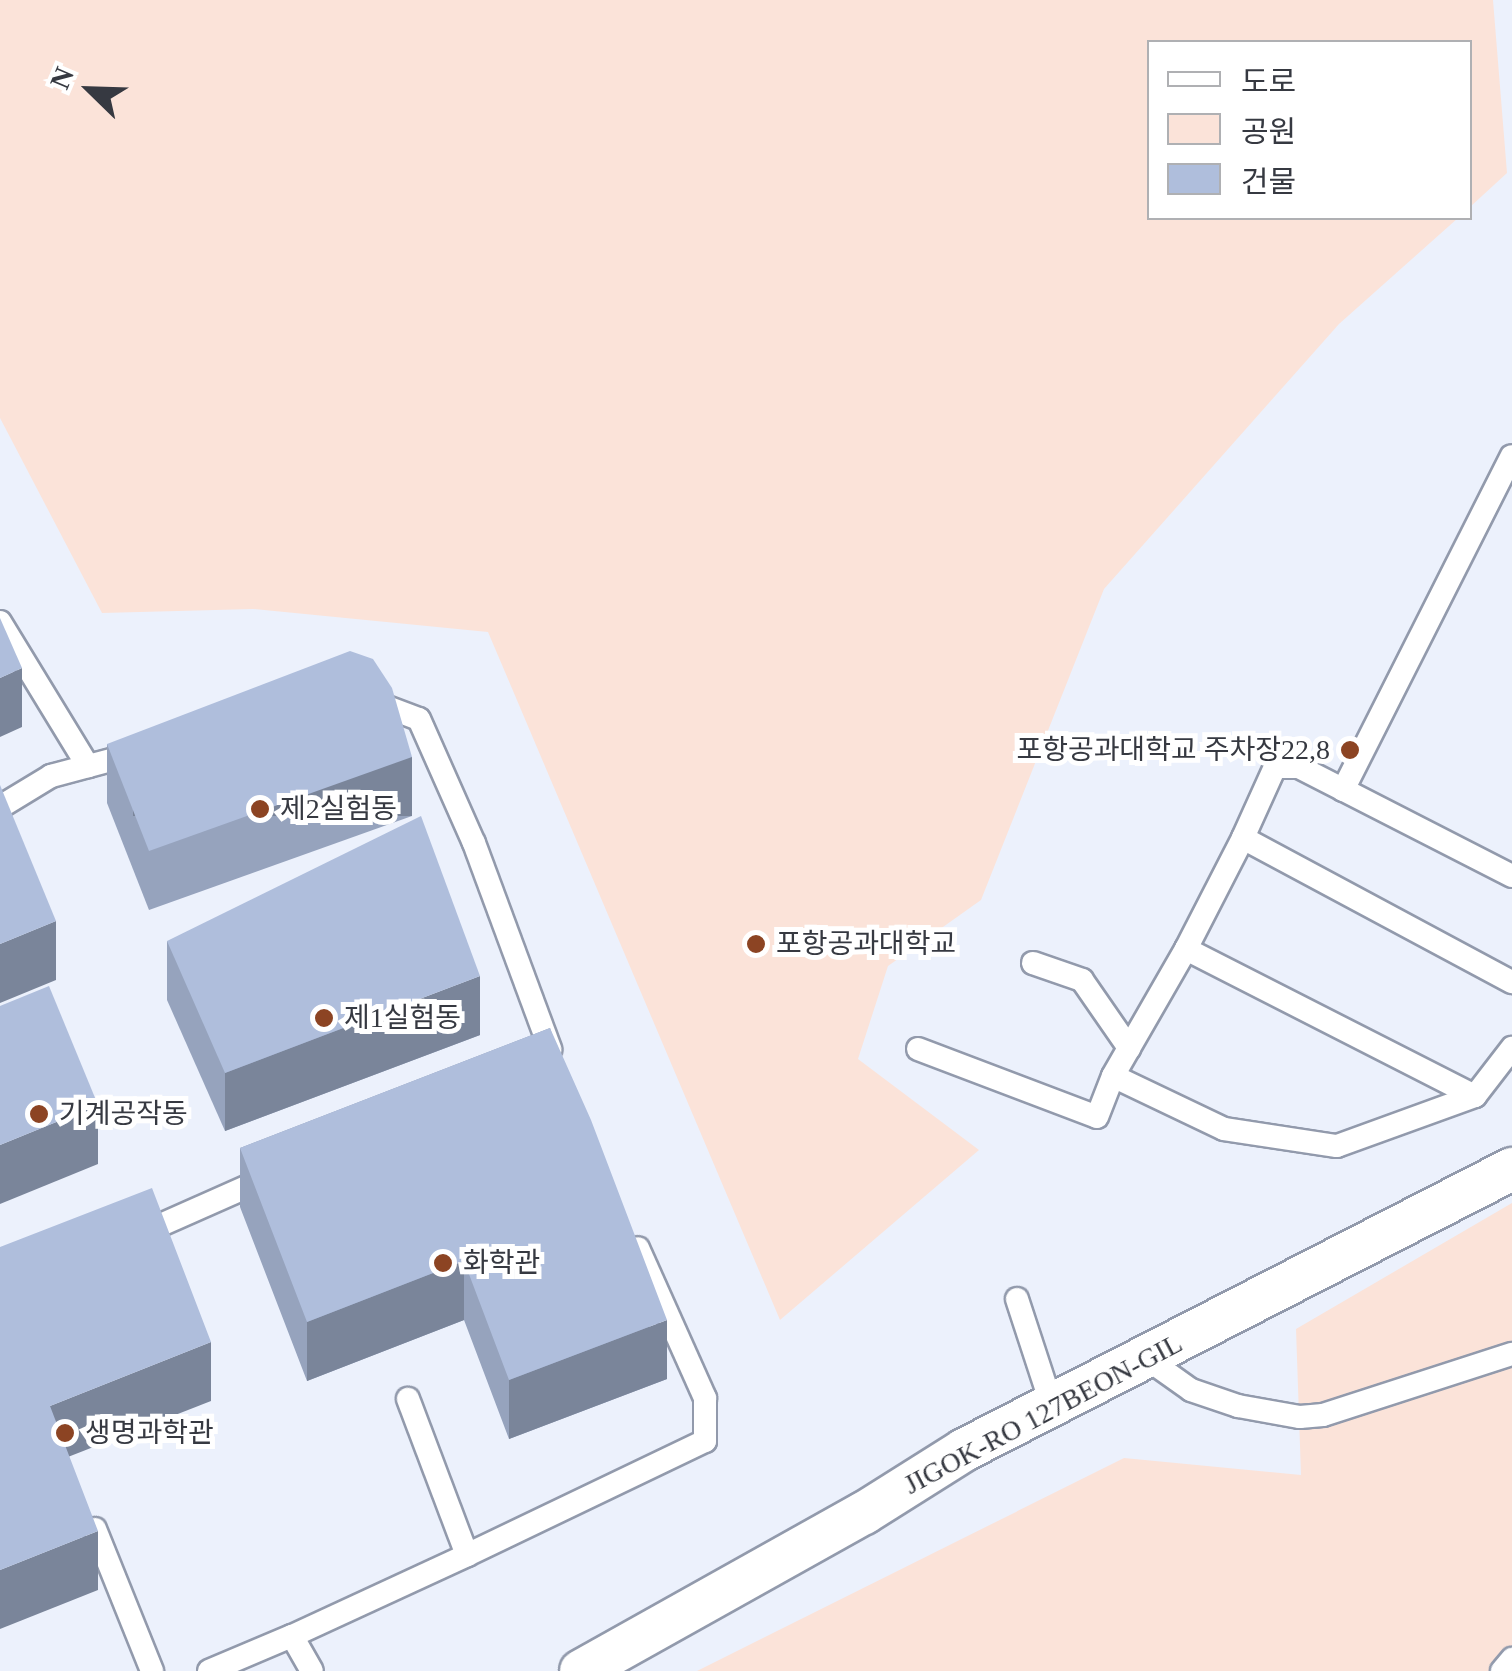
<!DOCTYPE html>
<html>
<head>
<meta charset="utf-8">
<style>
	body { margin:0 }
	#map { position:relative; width:1512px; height:1671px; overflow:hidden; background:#f9fbff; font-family:"Times New Roman","Noto Sans KR",serif }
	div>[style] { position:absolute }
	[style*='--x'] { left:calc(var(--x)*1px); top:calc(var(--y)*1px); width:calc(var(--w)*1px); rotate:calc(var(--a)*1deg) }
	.built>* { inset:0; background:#ecf1fc }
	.green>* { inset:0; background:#fbe3d9 }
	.roads { filter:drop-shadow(2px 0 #929aac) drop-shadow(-2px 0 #929aac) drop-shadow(0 2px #929aac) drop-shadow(0 -2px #929aac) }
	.lane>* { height:22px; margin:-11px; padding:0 11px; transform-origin:11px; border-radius:11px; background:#fff }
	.street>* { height:42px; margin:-21px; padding:0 21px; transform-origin:21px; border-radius:21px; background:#fff }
	.wall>* { inset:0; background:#96a3bd }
	.shaded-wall>* { inset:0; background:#7a859a; transform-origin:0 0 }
	.building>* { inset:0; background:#afbedc }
	.dots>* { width:28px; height:28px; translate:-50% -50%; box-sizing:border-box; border:5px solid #fff; border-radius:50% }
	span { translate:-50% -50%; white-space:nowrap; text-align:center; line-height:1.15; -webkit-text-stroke:10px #fff; paint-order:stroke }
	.poi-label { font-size:28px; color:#363941 }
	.right { translate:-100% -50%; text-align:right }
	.left { translate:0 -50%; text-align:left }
	.street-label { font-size:28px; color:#363941 }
	.legend { position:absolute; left:1147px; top:40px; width:325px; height:180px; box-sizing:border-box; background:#fff; border:2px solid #afb0b3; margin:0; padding:12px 18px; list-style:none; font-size:30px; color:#363941 }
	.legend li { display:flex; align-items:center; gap:20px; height:50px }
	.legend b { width:50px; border:2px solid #afb0b3 }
	.north { position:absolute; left:40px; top:40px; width:100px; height:100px; -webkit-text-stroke:8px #fff; paint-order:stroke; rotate:293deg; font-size:28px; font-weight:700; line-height:40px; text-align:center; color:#363941 }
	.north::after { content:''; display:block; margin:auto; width:35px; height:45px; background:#363941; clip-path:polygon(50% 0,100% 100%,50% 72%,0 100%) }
</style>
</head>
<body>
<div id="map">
	<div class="built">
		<div style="clip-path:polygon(evenodd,0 0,1512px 0,1512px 1671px,0 1671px,0 0,1150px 42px,1470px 42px,1470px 218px,1150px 218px,1150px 42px)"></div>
	</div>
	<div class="green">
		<div style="clip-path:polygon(0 0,1493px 0,1507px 173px,1470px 207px,1470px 42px,1150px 42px,1150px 218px,1458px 218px,1339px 324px,1104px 589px,981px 900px,888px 966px,858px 1059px,979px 1150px,780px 1320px,488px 632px,253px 609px,102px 613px,0 418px)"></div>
		<div style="clip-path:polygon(1512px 1203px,1512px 1671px,697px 1671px,1124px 1458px,1301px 1475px,1296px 1329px)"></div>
	</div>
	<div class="roads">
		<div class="lane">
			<div style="--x:0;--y:622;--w:169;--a:58.6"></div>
			<div style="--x:371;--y:701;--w:51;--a:20.6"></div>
			<div style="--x:419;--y:719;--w:136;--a:66.1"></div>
			<div style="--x:474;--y:843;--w:220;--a:69.7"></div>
			<div style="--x:1343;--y:790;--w:374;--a:-63.2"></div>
			<div style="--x:0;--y:807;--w:60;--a:-31.3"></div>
			<div style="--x:51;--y:776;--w:85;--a:-15"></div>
			<div style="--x:1243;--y:838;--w:125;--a:117.2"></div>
			<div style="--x:1186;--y:949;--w:324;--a:27"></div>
			<div style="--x:1475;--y:1096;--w:61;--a:-52.4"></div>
			<div style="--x:1512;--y:876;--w:239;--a:-152.9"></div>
			<div style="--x:1299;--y:767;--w:24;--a:180"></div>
			<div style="--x:1275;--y:767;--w:78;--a:114.3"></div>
			<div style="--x:1243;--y:838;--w:305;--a:28.2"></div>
			<div style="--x:1186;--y:949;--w:146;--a:119.9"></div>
			<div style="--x:1113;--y:1076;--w:123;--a:25.5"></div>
			<div style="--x:1224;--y:1129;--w:114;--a:8.6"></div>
			<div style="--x:1337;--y:1146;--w:147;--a:-19.9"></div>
			<div style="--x:1033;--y:963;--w:52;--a:19.1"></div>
			<div style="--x:1082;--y:980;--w:83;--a:55.3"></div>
			<div style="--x:918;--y:1049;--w:191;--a:20.8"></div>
			<div style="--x:1097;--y:1117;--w:44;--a:-68.7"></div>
			<div style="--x:138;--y:1235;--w:143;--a:-23.9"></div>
			<div style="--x:1017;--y:1299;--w:113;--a:71.9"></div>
			<div style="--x:1146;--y:1358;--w:55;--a:35.4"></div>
			<div style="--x:1191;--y:1390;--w:50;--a:18.8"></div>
			<div style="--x:1238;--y:1406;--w:63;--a:10.1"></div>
			<div style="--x:1300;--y:1417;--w:23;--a:-5"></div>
			<div style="--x:1323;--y:1415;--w:199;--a:-17.9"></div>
			<div style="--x:95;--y:1529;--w:153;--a:68.1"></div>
			<div style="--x:467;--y:1555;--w:264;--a:-25.6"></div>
			<div style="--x:705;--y:1441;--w:43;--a:-90"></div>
			<div style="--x:705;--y:1398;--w:164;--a:-114.1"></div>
			<div style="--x:292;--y:1636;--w:193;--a:-24.8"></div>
			<div style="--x:467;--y:1555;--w:167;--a:-110.7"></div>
			<div style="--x:209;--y:1671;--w:90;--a:-22.9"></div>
			<div style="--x:292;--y:1636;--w:40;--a:60.3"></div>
			<div style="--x:1502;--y:1671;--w:16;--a:-50"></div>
		</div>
		<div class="street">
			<div style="--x:581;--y:1671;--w:324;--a:-29.2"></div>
			<div style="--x:864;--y:1513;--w:118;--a:-32.2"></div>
			<div style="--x:964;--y:1450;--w:616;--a:-27.15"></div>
		</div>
	</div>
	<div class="wall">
		<div style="clip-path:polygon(107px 744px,412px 816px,149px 910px,107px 803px)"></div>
		<div style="clip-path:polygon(167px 941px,480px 1035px,225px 1131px,167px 1000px)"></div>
		<div style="clip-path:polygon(550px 1028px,667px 1379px,509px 1439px,464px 1320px,307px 1381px,240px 1207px,240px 1148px)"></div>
	</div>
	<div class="shaded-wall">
		<div style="clip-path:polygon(22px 668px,22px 727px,0 737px,0 678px)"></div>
		<div style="left:412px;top:757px;width:59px;height:279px;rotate:90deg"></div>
		<div style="clip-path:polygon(56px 921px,56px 980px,0 1003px,0 944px)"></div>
		<div style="clip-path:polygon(480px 976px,480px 1035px,225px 1131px,225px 1073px)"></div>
		<div style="clip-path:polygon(98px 1105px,98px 1164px,0 1204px,0 1145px)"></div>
		<div style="clip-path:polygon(464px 1261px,464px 1320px,307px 1381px,307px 1322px)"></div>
		<div style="clip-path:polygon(667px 1320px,667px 1379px,509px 1439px,509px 1380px)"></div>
		<div style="clip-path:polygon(211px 1342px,211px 1401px,50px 1464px,50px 1406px)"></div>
		<div style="clip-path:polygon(98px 1531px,98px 1590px,0 1629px,0 1570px)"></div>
	</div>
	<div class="building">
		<div style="clip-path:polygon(0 618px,22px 668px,0 678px)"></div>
		<div style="clip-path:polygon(350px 651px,373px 659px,392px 688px,412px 757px,149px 851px,107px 744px)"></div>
		<div style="clip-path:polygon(0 785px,56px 921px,0 944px)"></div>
		<div style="clip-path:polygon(421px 816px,480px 976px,225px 1073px,167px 941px)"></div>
		<div style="clip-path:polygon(49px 986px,98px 1105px,0 1145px,0 1006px)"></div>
		<div style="clip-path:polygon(550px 1028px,591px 1120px,667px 1320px,509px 1380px,464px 1261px,307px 1322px,240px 1148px)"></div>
		<div style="clip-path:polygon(152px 1188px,211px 1342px,50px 1406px,98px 1531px,0 1570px,0 1247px)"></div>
	</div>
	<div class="dots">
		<div style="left:1350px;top:750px;background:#8c4423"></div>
		<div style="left:260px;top:809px;background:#8c4423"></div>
		<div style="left:756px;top:944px;background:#8c4423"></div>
		<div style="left:324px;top:1018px;background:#8c4423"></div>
		<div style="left:39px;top:1114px;background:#8c4423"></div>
		<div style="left:443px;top:1263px;background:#8c4423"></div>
		<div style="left:65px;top:1433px;background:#8c4423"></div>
	</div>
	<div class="poi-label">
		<span class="right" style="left:1330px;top:750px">포항공과대학교 주차장22,8</span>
		<span class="left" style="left:280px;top:809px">제2실험동</span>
		<span class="left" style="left:776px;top:944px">포항공과대학교</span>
		<span class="left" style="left:344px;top:1018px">제1실험동</span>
		<span class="left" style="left:59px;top:1114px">기계공작동</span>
		<span class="left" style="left:463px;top:1263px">화학관</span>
		<span class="left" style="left:85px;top:1433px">생명과학관</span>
	</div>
	<div class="street-label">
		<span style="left:1043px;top:1414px;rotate:-28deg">JIGOK-RO 127BEON-GIL</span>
	</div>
	<ul class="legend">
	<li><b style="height:12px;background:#fff"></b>도로</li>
	<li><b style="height:28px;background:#fbe3d9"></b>공원</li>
	<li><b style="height:28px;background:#afbedc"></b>건물</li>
	</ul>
	<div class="north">N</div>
</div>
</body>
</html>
